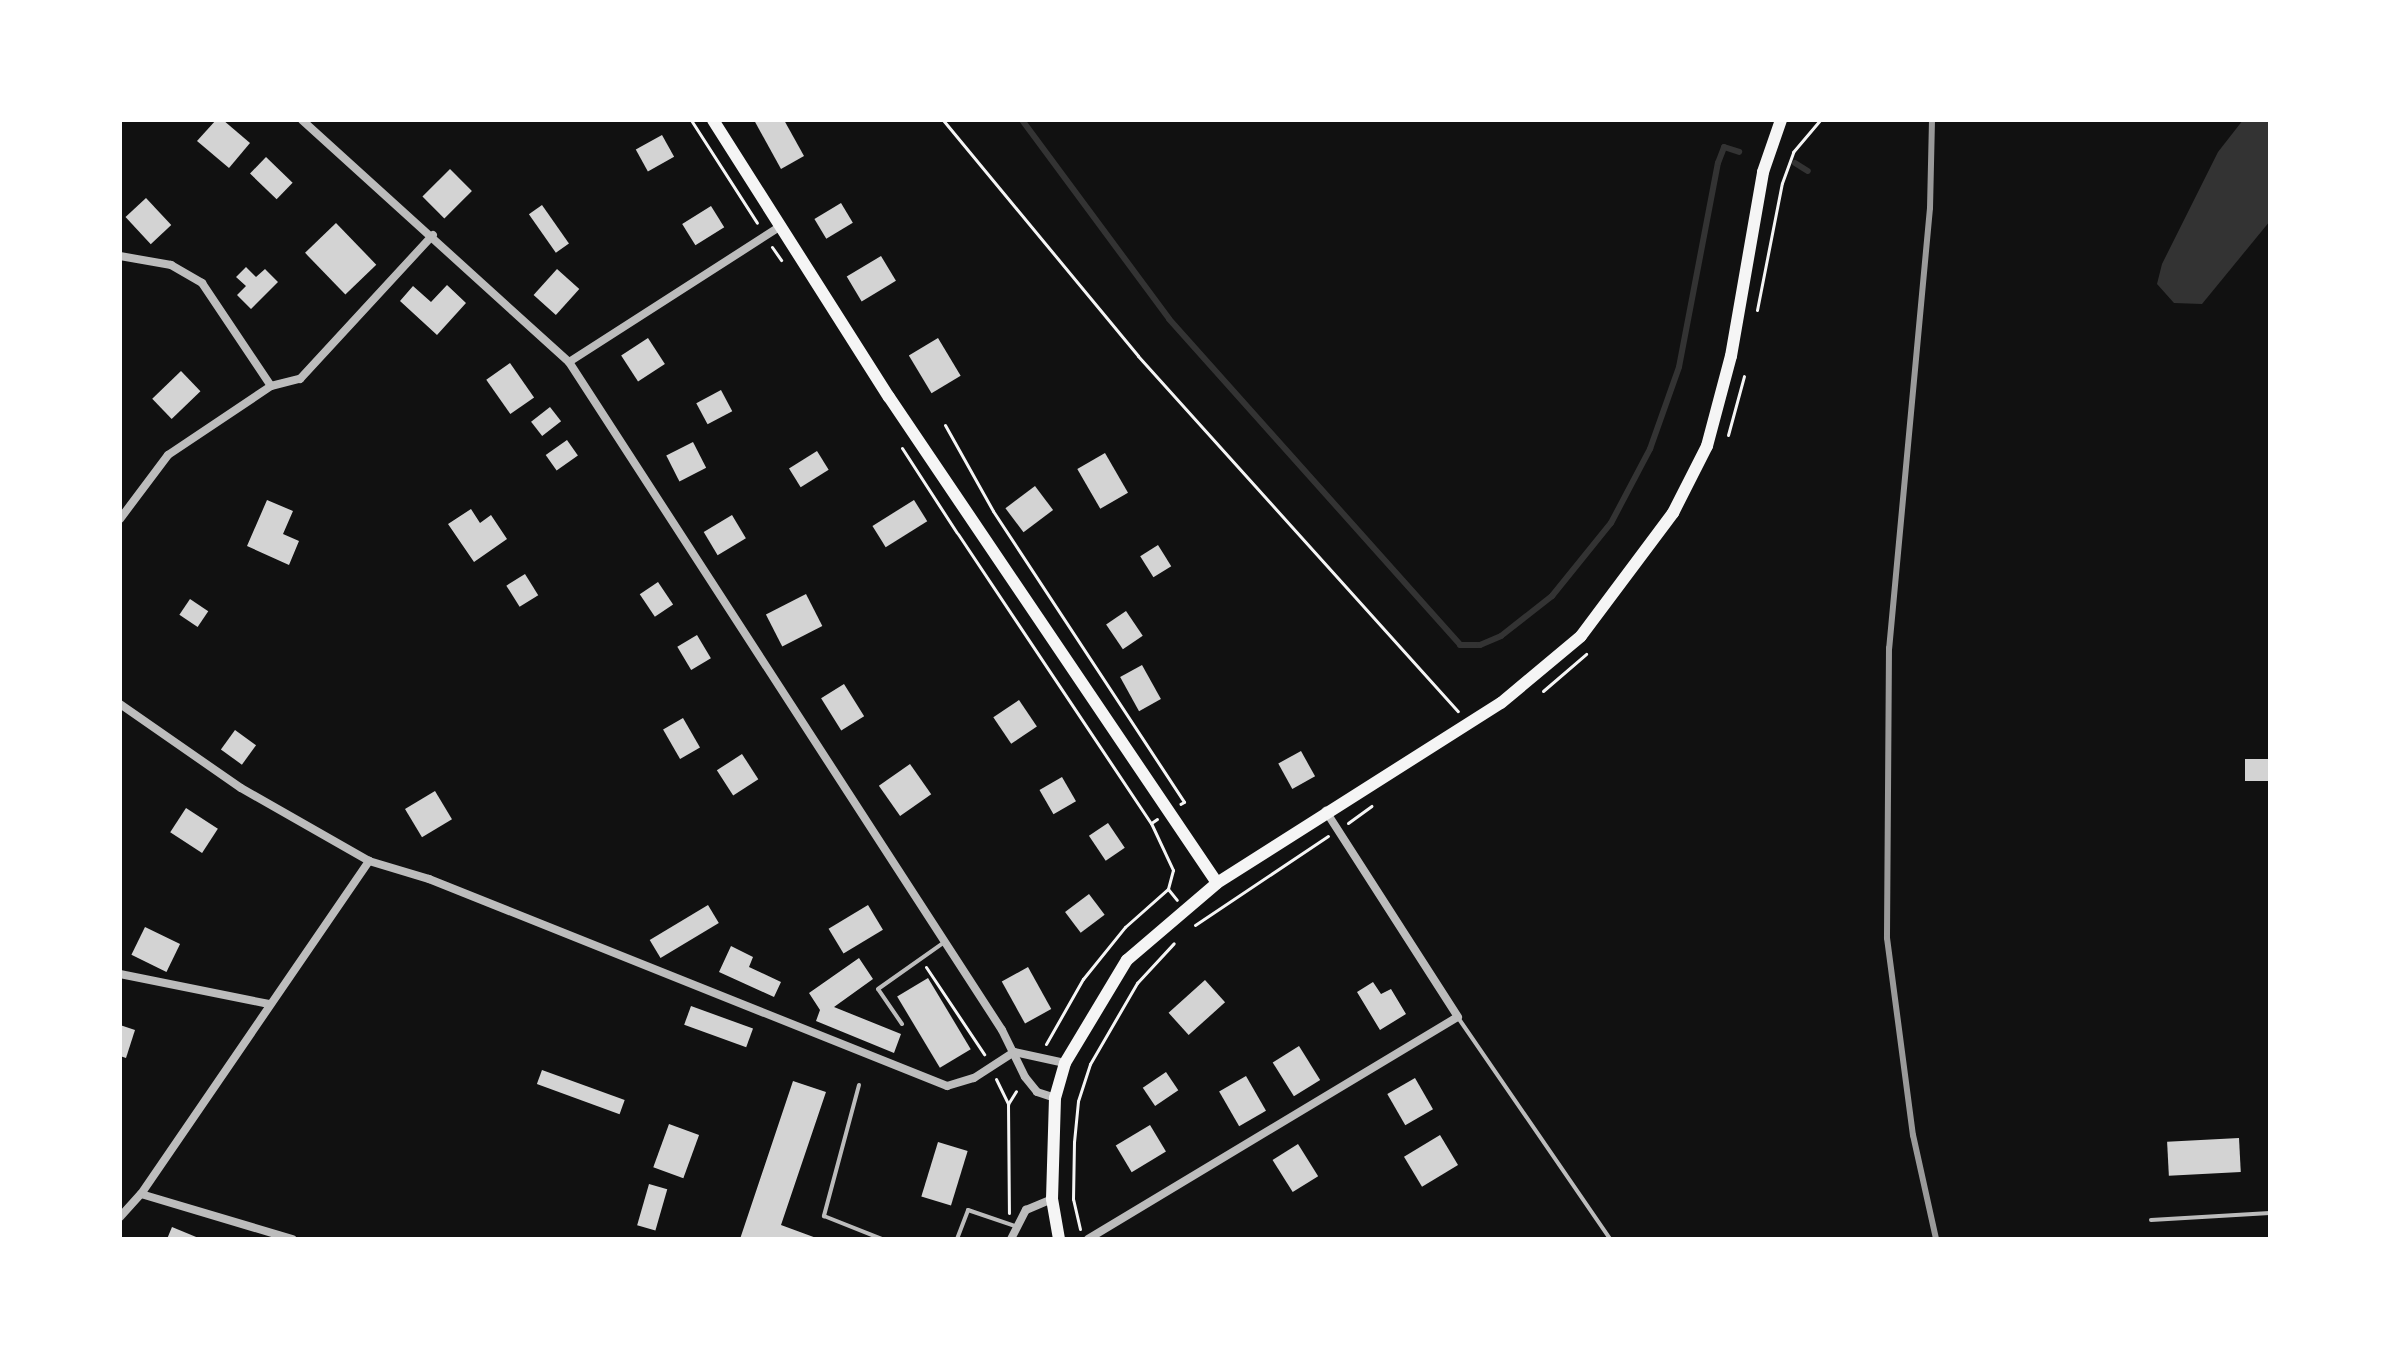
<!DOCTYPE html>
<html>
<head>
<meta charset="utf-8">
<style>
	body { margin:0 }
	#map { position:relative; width:2390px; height:1359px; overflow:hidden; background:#111; font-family:"PT Sans",sans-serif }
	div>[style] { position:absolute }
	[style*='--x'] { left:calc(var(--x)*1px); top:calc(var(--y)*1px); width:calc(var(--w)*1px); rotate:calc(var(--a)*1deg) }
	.water>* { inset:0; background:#333 }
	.stream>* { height:6px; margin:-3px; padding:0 3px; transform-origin:3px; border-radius:3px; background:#333 }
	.building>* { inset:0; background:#d3d3d3; transform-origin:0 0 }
	.path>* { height:3px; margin:-1.5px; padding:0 1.5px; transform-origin:1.5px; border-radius:1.5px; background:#f5f5f5 }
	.service>* { height:4px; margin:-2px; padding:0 2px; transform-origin:2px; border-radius:2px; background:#bcbcbc }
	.minor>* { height:8px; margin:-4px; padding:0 4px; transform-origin:4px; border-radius:4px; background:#bcbcbc }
	.primary>* { height:12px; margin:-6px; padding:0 6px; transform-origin:6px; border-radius:6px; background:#f5f5f5 }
	.rail>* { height:6px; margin:-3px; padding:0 3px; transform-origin:3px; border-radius:3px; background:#9a9a9a }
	span { translate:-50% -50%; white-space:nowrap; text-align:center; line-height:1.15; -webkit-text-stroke:8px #fff; paint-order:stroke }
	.frame { position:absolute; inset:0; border:122px solid #fff; pointer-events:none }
</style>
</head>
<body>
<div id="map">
	<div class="water">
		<div style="clip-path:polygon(2243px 120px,2270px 120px,2270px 221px,2202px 304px,2174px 303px,2157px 284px,2162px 264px,2218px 152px)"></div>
	</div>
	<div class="stream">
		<div style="--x:1022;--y:120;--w:247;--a:53.5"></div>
		<div style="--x:1169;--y:319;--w:437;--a:48.2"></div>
		<div style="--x:1460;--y:645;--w:20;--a:0"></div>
		<div style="--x:1480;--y:645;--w:23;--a:-23"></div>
		<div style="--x:1501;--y:636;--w:65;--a:-38.1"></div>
		<div style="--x:1552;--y:596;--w:94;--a:-51.1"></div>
		<div style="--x:1611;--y:523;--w:84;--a:-62.2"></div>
		<div style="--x:1650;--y:449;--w:87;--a:-70.5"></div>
		<div style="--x:1679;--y:367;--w:208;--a:-79.2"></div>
		<div style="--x:1718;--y:163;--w:17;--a:-69"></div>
		<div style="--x:1724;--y:147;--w:16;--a:18"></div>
		<div style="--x:1795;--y:163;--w:15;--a:32"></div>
	</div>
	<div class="building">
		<div style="clip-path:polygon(216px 120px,223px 120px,250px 143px,229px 168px,197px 141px)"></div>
		<div style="clip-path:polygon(754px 120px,784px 120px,804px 156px,781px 169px)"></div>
		<div style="left:662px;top:135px;width:25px;height:30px;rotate:61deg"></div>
		<div style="left:266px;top:157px;width:37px;height:23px;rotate:44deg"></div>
		<div style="left:450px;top:169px;width:31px;height:39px;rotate:45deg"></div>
		<div style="left:146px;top:198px;width:37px;height:28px;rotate:47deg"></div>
		<div style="left:841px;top:203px;width:23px;height:31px;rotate:59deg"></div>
		<div style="left:542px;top:205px;width:47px;height:16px;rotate:55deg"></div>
		<div style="left:711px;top:206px;width:25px;height:34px;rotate:58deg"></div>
		<div style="left:336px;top:223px;width:58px;height:43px;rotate:46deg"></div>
		<div style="left:881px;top:256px;width:29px;height:40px;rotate:59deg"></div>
		<div style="clip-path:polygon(246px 267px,256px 277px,265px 269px,278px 282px,251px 309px,237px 295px,246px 286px,236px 277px)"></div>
		<div style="left:557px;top:269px;width:30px;height:35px;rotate:42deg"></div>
		<div style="clip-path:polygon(447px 285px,466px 303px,437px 335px,400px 301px,413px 286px,431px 302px)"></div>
		<div style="left:648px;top:338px;width:31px;height:32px;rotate:57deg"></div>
		<div style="left:938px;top:338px;width:44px;height:34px;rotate:59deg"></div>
		<div style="left:510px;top:363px;width:42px;height:29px;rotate:55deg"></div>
		<div style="left:181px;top:371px;width:28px;height:40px;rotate:46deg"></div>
		<div style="left:721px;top:390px;width:24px;height:28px;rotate:62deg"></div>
		<div style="left:550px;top:407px;width:18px;height:24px;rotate:52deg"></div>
		<div style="left:567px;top:440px;width:19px;height:26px;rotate:55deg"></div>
		<div style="left:693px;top:442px;width:29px;height:30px;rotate:63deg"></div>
		<div style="left:817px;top:451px;width:22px;height:33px;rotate:58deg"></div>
		<div style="left:1105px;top:453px;width:46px;height:32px;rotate:60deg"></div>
		<div style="left:1035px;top:486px;width:30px;height:37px;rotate:53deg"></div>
		<div style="clip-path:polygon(267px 500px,293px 511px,283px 534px,299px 541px,289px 565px,247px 546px)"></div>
		<div style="left:914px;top:500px;width:25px;height:49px;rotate:58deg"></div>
		<div style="clip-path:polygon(471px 509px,480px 523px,491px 515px,507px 539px,474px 562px,448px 524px)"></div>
		<div style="left:732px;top:515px;width:27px;height:33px;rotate:59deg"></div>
		<div style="left:1158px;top:545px;width:25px;height:21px;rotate:58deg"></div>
		<div style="left:525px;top:574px;width:25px;height:22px;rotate:58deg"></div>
		<div style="left:658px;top:582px;width:27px;height:22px;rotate:56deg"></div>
		<div style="left:806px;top:594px;width:36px;height:45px;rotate:63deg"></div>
		<div style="left:190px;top:599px;width:22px;height:19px;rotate:34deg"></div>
		<div style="left:1126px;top:611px;width:30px;height:24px;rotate:56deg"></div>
		<div style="left:697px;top:635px;width:27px;height:23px;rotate:59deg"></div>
		<div style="left:1142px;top:665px;width:39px;height:25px;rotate:61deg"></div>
		<div style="left:844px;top:684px;width:38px;height:27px;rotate:58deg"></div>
		<div style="left:1019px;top:700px;width:32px;height:31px;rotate:56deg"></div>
		<div style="left:683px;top:718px;width:34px;height:23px;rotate:60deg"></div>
		<div style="left:235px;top:730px;width:26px;height:24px;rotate:36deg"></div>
		<div style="left:1301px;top:751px;width:29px;height:26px;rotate:61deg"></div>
		<div style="left:742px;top:754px;width:30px;height:30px;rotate:57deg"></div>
		<div style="left:2270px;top:759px;width:22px;height:25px;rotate:90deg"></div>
		<div style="left:910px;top:764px;width:37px;height:38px;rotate:55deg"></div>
		<div style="left:1062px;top:777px;width:28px;height:26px;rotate:60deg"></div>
		<div style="left:435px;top:791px;width:33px;height:35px;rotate:59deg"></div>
		<div style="left:186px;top:808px;width:38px;height:29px;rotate:33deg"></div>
		<div style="left:1108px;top:823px;width:30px;height:23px;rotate:56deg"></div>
		<div style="left:1089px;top:894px;width:26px;height:30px;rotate:53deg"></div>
		<div style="left:708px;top:905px;width:21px;height:68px;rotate:59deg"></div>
		<div style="left:868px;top:905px;width:29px;height:46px;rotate:59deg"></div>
		<div style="left:145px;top:927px;width:39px;height:31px;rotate:26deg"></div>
		<div style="clip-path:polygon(731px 946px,753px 957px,749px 967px,781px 982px,774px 997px,719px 972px)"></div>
		<div style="clip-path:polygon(859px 958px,873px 979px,834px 1007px,901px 1034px,894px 1053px,816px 1021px,820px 1010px,809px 993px)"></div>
		<div style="left:1028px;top:967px;width:48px;height:30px;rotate:61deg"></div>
		<div style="left:928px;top:978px;width:83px;height:36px;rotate:59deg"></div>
		<div style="left:1205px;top:980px;width:30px;height:49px;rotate:48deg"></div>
		<div style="clip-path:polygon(1373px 982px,1381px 994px,1391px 989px,1406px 1014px,1380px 1030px,1357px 992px)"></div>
		<div style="left:691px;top:1006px;width:66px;height:20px;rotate:20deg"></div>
		<div style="clip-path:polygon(120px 1025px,135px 1030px,126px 1058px,120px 1056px)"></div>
		<div style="left:1299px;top:1046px;width:40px;height:31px;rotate:58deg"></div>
		<div style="left:542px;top:1070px;width:88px;height:15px;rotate:20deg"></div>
		<div style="left:1166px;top:1072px;width:22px;height:28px;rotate:56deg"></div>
		<div style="left:1246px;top:1076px;width:40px;height:31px;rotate:60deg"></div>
		<div style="left:1415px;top:1078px;width:36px;height:32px;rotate:60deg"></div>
		<div style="clip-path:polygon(793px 1081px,826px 1092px,781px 1225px,819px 1239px,740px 1239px)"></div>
		<div style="left:669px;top:1124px;width:32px;height:46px;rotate:20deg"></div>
		<div style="left:1150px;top:1125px;width:31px;height:40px;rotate:59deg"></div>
		<div style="left:1440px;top:1135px;width:35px;height:42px;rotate:59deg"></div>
		<div style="left:2239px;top:1138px;width:34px;height:72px;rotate:87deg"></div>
		<div style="left:938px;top:1142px;width:31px;height:57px;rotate:17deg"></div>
		<div style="left:1298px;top:1144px;width:38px;height:30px;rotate:58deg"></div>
		<div style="left:649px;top:1184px;width:19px;height:43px;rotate:16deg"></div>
		<div style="clip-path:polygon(172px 1227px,201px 1239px,167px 1239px)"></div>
	</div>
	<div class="path">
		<div style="--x:691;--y:120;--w:122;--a:57.3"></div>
		<div style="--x:943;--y:120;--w:306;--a:50.4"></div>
		<div style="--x:1138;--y:356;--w:478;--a:48"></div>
		<div style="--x:772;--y:247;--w:16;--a:55"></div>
		<div style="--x:1757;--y:310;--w:129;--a:-78.9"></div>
		<div style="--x:1782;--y:183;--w:33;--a:-70"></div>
		<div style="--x:1793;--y:152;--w:42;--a:-49.8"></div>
		<div style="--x:945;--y:425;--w:98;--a:60.8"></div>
		<div style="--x:993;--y:511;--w:348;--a:56.7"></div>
		<div style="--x:1184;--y:802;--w:4;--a:153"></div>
		<div style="--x:1728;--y:435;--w:61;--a:-74.8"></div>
		<div style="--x:902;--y:448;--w:101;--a:57.1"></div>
		<div style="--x:958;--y:534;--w:348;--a:56.3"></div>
		<div style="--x:1543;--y:691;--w:57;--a:-40.7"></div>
		<div style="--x:1157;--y:819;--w:7;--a:146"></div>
		<div style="--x:1151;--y:823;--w:52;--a:64.9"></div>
		<div style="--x:1173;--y:870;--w:20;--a:105"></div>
		<div style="--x:1348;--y:823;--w:29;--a:-36"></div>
		<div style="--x:1195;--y:925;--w:160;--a:-33.8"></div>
		<div style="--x:926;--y:967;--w:105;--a:56.3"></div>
		<div style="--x:1046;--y:1044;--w:75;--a:-60.4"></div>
		<div style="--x:1083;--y:979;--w:67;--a:-51.1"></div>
		<div style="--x:1125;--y:927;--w:57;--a:-41.5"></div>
		<div style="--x:1168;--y:889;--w:14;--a:51"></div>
		<div style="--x:996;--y:1079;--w:28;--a:64"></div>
		<div style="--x:1008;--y:1104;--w:109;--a:89.5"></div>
		<div style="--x:1008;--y:1104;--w:15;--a:-58"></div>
		<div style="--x:1080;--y:1229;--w:31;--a:-103"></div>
		<div style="--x:1073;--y:1199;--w:57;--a:-89"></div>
		<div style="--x:1074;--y:1142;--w:41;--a:-84.4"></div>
		<div style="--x:1078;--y:1101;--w:39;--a:-72"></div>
		<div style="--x:1090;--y:1064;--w:94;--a:-59.9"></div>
		<div style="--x:1137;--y:983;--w:54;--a:-47.2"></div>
	</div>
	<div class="service">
		<div style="--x:1459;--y:1019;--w:267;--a:55.5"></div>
		<div style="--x:902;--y:1024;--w:42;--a:-124.4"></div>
		<div style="--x:878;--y:989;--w:80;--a:-35.3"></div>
		<div style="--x:859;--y:1085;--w:136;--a:105"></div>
		<div style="--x:824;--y:1216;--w:62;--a:21.6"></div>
		<div style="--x:2151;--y:1220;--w:119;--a:-3.4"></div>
		<div style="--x:957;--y:1239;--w:31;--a:-69"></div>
		<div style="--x:968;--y:1210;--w:50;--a:18.8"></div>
	</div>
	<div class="minor">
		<div style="--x:302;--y:120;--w:360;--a:42.2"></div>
		<div style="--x:569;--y:362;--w:796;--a:57.05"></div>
		<div style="--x:1002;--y:1030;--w:52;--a:63.9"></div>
		<div style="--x:1025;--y:1077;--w:19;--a:51"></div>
		<div style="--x:1037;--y:1092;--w:19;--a:18"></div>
		<div style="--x:120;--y:256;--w:52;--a:10"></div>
		<div style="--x:171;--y:265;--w:36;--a:30"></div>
		<div style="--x:202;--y:283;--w:124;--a:56.2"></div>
		<div style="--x:569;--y:362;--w:250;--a:-32.7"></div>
		<div style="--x:120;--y:519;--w:80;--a:-53.1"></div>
		<div style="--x:168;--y:455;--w:124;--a:-33.8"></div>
		<div style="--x:271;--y:386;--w:30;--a:-14"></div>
		<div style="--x:300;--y:379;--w:196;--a:-47.3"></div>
		<div style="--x:120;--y:704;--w:147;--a:34.8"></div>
		<div style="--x:241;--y:788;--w:147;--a:29.7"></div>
		<div style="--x:369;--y:861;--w:63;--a:16.7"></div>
		<div style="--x:429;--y:879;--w:558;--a:21.78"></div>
		<div style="--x:947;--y:1086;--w:28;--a:-17"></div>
		<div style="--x:974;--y:1078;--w:48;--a:-33"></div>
		<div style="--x:120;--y:974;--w:152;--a:11.4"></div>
		<div style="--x:1014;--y:1052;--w:52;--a:12.2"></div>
		<div style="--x:141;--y:1194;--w:158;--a:16.6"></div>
		<div style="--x:120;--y:1217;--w:31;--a:-48"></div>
		<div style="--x:141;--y:1194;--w:404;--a:-55.6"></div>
		<div style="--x:1011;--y:1239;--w:33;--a:-63"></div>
		<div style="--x:1026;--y:1210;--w:28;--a:-23"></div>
		<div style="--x:1088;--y:1239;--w:431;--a:-31"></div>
		<div style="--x:1458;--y:1017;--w:245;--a:-122.7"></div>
	</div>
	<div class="primary">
		<div style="--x:713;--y:120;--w:328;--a:57.6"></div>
		<div style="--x:889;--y:397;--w:586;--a:55.98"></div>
		<div style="--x:1059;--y:1239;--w:41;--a:-99.9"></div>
		<div style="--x:1052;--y:1199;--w:101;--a:-88.3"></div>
		<div style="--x:1055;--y:1098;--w:36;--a:-74"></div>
		<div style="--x:1065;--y:1063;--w:120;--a:-59"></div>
		<div style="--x:1127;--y:960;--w:118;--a:-40.5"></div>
		<div style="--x:1217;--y:883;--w:336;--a:-32.4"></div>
		<div style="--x:1501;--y:703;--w:104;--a:-39.9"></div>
		<div style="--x:1581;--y:636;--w:154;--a:-53.2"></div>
		<div style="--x:1673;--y:513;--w:75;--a:-63.1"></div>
		<div style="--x:1707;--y:446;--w:93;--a:-75.1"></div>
		<div style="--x:1731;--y:356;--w:187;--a:-80.1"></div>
		<div style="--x:1763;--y:172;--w:55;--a:-70.9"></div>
	</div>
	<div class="rail">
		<div style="--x:1932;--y:120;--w:88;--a:91.3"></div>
		<div style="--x:1930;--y:208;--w:442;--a:95.3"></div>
		<div style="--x:1889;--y:648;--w:290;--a:90.4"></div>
		<div style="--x:1887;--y:938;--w:199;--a:82.5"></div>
		<div style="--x:1913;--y:1135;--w:107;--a:77.5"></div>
	</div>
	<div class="frame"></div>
</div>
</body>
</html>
